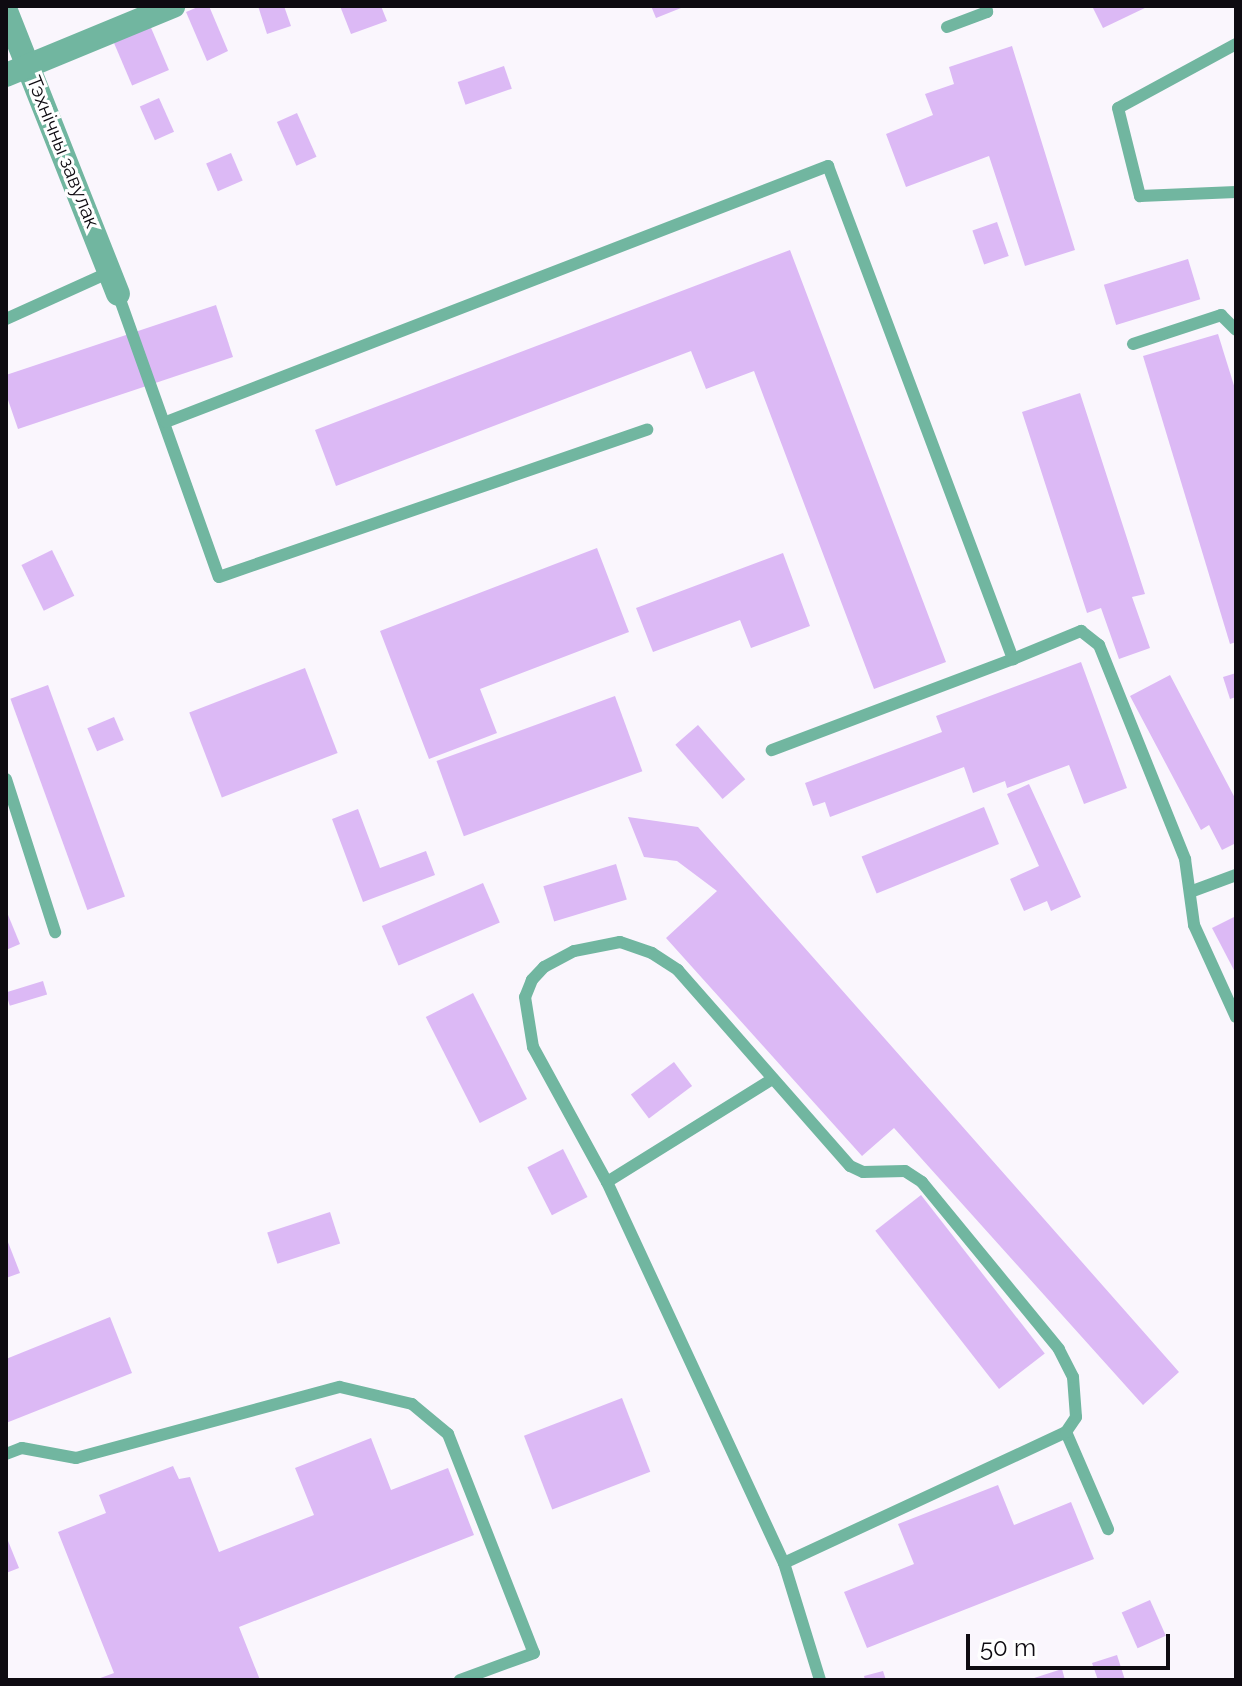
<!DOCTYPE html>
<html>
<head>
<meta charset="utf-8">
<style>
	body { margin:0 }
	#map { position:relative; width:1242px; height:1686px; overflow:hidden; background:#faf6fd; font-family:Raleway,sans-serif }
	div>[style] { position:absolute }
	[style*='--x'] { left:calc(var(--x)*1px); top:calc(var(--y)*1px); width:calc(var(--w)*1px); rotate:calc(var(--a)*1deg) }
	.building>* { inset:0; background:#dcb9f5; transform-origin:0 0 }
	.lane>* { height:12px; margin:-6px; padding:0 6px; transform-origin:6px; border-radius:6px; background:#71b6a0 }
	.street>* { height:24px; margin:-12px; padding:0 12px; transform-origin:12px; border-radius:12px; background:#71b6a0 }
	span { translate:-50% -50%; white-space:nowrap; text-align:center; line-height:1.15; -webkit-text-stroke:6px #fff; paint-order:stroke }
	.street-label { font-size:20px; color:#0e0b11 }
	.frame { position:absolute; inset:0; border:8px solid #0e0b11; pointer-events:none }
	.scale { position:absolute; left:966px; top:1634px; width:204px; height:36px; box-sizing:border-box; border:4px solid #0e0b11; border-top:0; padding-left:10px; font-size:24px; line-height:28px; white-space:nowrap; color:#0e0b11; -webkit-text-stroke:6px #fff; paint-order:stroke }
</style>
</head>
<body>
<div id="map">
	<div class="building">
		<div style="clip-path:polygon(200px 6px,209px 6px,228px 51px,207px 61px,186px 12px)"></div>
		<div style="clip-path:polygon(258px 6px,284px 6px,291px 26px,267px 34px)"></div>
		<div style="clip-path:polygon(340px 6px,381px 6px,387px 21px,351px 34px)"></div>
		<div style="clip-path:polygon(651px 6px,686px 6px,656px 18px)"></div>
		<div style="clip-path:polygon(1092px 6px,1149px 6px,1103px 28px)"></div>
		<div style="left:149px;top:23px;width:51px;height:40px;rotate:67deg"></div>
		<div style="clip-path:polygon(1012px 46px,1075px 250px,1025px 266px,989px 156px,906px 187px,886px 134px,933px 115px,925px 94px,954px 84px,949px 67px)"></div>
		<div style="left:504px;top:66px;width:24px;height:49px;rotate:71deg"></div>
		<div style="left:159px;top:98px;width:37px;height:21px;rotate:66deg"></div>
		<div style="left:297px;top:113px;width:48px;height:22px;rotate:66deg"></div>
		<div style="left:231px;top:153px;width:30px;height:27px;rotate:67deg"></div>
		<div style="left:997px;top:222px;width:36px;height:26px;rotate:71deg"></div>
		<div style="clip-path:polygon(790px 250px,946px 662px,874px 689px,754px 371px,706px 389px,691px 351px,336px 486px,315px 430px)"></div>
		<div style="left:1188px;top:259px;width:42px;height:88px;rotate:73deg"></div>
		<div style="clip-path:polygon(216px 305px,233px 357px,18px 429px,6px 394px,6px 375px)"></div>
		<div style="clip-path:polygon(1218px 334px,1236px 392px,1236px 642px,1230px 644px,1143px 356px)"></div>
		<div style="clip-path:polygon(1080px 393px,1145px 594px,1132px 597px,1150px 648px,1119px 659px,1101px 608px,1087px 613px,1022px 412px)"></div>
		<div style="clip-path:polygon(597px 548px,629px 632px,480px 689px,497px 733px,429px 759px,380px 631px)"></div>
		<div style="left:52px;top:550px;width:51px;height:34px;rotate:64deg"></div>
		<div style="clip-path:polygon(783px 553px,810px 626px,751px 648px,740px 620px,653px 652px,636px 608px)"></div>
		<div style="clip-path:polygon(1081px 662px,1127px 788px,1084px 804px,1069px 765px,1007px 788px,1005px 781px,973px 793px,964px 767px,830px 817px,825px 802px,813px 806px,805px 783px,942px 732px,936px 716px)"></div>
		<div style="left:305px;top:668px;width:91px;height:124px;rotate:69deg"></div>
		<div style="clip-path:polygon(1236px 673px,1236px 697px,1230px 699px,1223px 677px)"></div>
		<div style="clip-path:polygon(1170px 675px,1236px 800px,1236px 843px,1222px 850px,1209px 825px,1201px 830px,1130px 696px)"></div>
		<div style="left:48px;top:685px;width:225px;height:40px;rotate:70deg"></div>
		<div style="left:615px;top:696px;width:80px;height:190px;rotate:70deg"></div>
		<div style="left:114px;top:717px;width:25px;height:29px;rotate:67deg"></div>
		<div style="left:698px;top:725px;width:72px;height:30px;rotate:49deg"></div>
		<div style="clip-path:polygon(1029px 784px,1081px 897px,1051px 911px,1047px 901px,1024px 911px,1010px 879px,1039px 866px,1007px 794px)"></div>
		<div style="left:984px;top:807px;width:40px;height:132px;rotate:68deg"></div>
		<div style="clip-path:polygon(358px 809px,380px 868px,426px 851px,435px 875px,363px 902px,332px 819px)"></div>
		<div style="clip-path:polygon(628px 817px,698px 827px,1179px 1372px,1143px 1405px,894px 1128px,862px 1156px,666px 938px,717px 891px,677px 861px,644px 857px)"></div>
		<div style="left:616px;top:864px;width:37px;height:76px;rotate:73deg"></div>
		<div style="left:483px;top:883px;width:43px;height:110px;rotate:67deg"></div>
		<div style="clip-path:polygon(6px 910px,20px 944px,6px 950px)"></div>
		<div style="clip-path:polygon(1236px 916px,1236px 974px,1212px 928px)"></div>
		<div style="left:43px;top:981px;width:14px;height:39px;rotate:73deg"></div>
		<div style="left:473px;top:993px;width:119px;height:53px;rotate:63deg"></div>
		<div style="left:674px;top:1062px;width:30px;height:54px;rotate:53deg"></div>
		<div style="left:563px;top:1149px;width:54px;height:40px;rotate:63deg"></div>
		<div style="left:921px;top:1195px;width:201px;height:58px;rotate:52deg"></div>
		<div style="left:330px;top:1212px;width:33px;height:66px;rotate:72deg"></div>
		<div style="clip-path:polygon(6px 1237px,20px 1273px,6px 1278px)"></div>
		<div style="clip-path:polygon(110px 1317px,132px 1373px,6px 1423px,6px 1359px)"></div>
		<div style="left:622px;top:1398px;width:79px;height:105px;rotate:69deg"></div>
		<div style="clip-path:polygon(371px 1438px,391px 1490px,448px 1468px,474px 1535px,239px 1627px,260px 1680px,95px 1680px,114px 1673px,58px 1532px,106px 1513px,99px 1495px,173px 1466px,179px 1479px,190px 1477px,219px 1552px,314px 1515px,295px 1468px)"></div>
		<div style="clip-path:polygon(998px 1485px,1014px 1525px,1071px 1502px,1094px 1559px,867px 1648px,844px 1592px,914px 1564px,898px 1524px)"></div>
		<div style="clip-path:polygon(6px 1536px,19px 1568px,6px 1573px)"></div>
		<div style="left:1150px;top:1600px;width:39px;height:31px;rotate:66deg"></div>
		<div style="clip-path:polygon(1117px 1655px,1125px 1680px,1098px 1680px,1092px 1663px)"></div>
		<div style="clip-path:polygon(1062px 1669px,1065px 1680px,1031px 1680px,1031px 1679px)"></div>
		<div style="clip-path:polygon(883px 1671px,886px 1680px,865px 1680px,864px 1676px)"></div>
	</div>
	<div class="lane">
		<div style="--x:947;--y:27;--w:43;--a:-20.6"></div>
		<div style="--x:987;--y:12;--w:6;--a:-99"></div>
		<div style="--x:1236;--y:44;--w:134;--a:151.5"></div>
		<div style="--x:1118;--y:108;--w:91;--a:76"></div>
		<div style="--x:1140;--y:196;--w:96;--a:-2.4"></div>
		<div style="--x:118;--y:294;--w:300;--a:70.4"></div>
		<div style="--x:219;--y:577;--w:453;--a:-19"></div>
		<div style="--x:6;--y:319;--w:114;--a:-24.3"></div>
		<div style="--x:1133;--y:344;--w:93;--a:-18.2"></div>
		<div style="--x:1221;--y:315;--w:21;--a:45"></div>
		<div style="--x:166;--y:422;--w:710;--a:-21.14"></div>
		<div style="--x:828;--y:166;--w:527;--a:69.43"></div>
		<div style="--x:1013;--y:659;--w:258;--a:159.3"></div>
		<div style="--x:1013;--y:659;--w:74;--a:-22.4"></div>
		<div style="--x:1081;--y:631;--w:23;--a:38"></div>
		<div style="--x:1099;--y:645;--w:231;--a:68.1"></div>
		<div style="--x:1185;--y:859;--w:67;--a:82.2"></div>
		<div style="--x:1194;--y:925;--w:101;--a:65.5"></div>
		<div style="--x:6;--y:779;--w:161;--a:72.2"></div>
		<div style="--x:1190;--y:892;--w:49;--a:-20.3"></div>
		<div style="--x:607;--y:1182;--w:193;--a:-31.9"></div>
		<div style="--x:1066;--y:1432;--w:106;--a:66.6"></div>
		<div style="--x:6;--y:1454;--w:17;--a:-21"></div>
		<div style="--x:22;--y:1448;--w:55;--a:10.5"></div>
		<div style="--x:76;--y:1458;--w:273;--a:-15.1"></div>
		<div style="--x:340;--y:1387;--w:74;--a:13.3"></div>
		<div style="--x:412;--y:1404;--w:47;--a:39.8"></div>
		<div style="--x:448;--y:1434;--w:235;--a:68.6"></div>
		<div style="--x:534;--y:1653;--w:79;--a:160"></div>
		<div style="--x:784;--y:1563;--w:311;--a:-24.9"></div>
		<div style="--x:1066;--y:1432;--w:18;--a:-56"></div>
		<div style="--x:1076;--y:1417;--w:40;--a:-94.3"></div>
		<div style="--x:1073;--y:1377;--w:31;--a:-117"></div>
		<div style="--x:1059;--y:1349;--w:216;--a:-129.4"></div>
		<div style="--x:922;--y:1182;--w:20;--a:-147"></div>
		<div style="--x:905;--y:1171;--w:42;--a:178.6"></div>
		<div style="--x:863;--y:1172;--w:14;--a:-155"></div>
		<div style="--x:850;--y:1166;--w:261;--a:-131.3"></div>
		<div style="--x:678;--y:970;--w:31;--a:-147"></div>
		<div style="--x:652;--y:953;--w:34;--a:-161"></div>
		<div style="--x:620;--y:942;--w:47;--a:168.9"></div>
		<div style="--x:574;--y:951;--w:34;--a:152"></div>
		<div style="--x:544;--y:967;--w:18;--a:133"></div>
		<div style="--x:532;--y:980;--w:18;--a:112"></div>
		<div style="--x:525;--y:997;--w:51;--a:80.9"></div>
		<div style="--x:533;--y:1047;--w:154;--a:61.3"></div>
		<div style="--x:607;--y:1182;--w:420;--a:65.1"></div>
		<div style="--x:784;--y:1563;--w:122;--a:72.9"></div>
	</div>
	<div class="street">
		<div style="--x:6;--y:11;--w:304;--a:68.4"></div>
		<div style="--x:6;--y:75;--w:181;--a:-22.4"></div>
	</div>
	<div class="street-label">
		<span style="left:63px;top:152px;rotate:68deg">Тэхнічны завулак</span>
	</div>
	<div class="frame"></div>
	<div class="scale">50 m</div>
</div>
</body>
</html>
